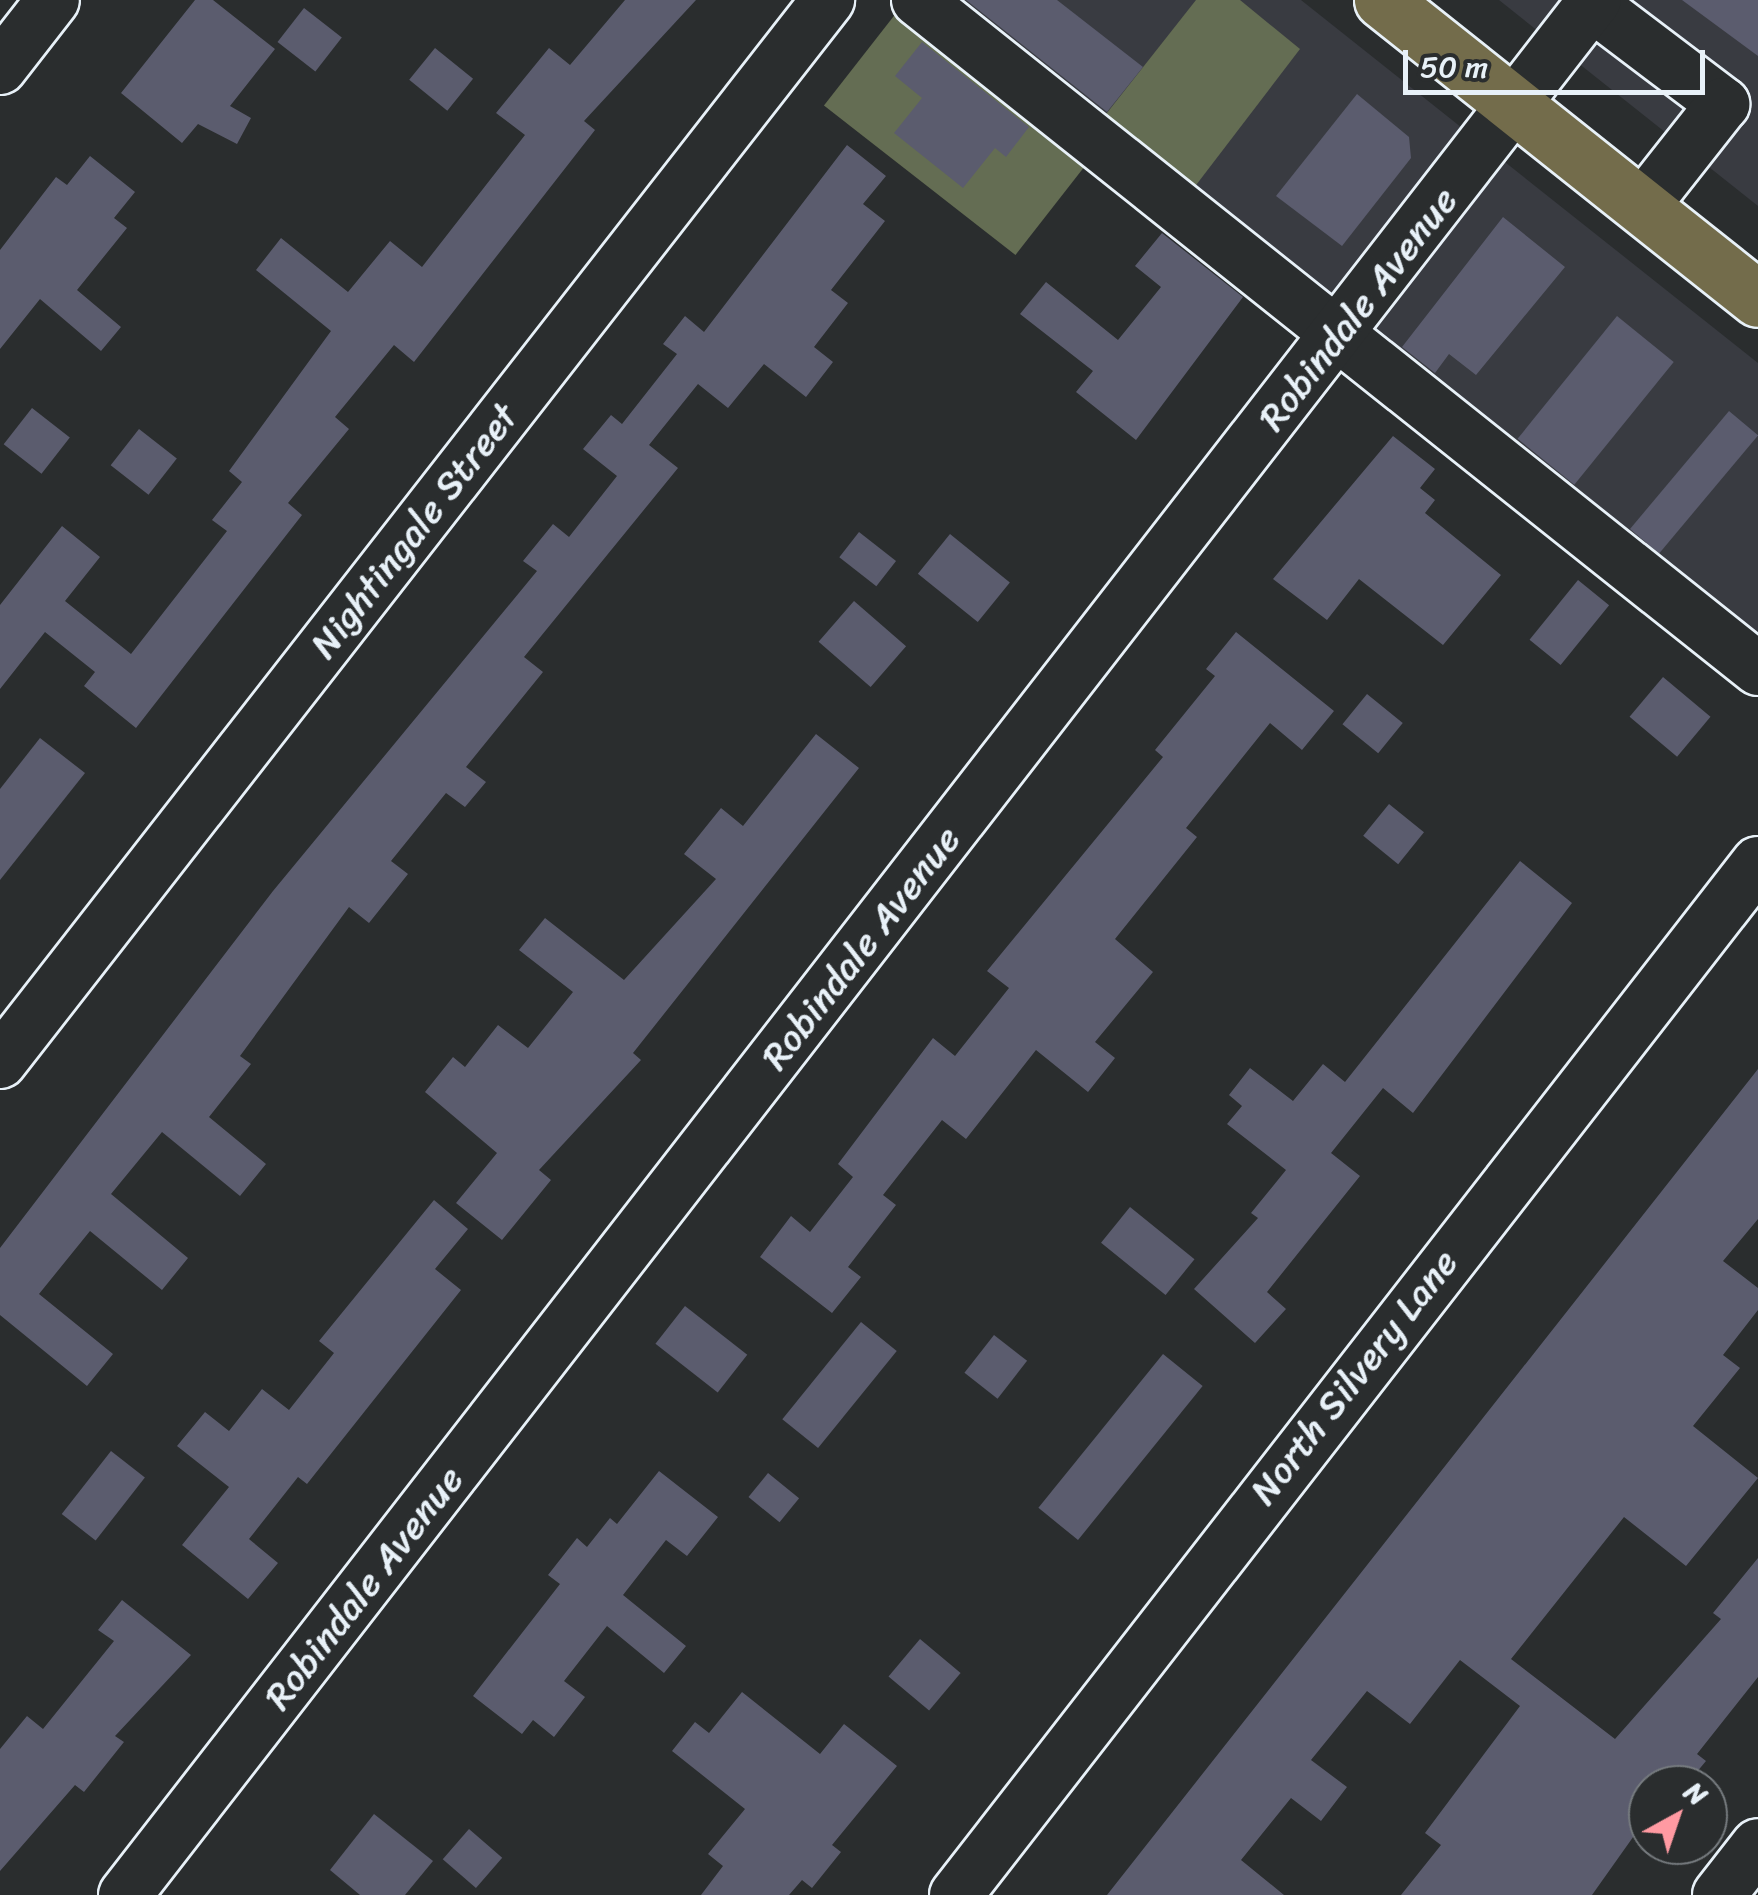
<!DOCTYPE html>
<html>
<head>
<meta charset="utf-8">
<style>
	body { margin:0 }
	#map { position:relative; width:1758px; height:1895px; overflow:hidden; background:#2a2d2e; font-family:Sriracha,sans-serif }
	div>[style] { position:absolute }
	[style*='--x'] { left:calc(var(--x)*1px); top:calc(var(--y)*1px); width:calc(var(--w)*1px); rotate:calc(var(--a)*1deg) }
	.built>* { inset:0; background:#393b41 }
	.green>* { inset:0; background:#646d53; transform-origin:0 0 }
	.building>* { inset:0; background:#5b5c6e; transform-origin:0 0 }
	.roads { filter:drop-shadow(2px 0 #e8f1f8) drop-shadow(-2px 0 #e8f1f8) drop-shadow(0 2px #e8f1f8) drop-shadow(0 -2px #e8f1f8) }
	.minor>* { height:52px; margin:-26px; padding:0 26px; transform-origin:26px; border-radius:26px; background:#2a2d2e }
	.major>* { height:55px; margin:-27.5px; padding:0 27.5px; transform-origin:27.5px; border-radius:27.5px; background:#736c4b }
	span { translate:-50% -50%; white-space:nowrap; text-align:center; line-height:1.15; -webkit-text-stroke:8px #2a2d2e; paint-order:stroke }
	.street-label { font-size:38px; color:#e8f1f8 }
	.north { position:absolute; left:1628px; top:1765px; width:100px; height:100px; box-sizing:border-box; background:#2a2d2e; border:2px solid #767b7f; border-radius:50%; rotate:40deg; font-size:28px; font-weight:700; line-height:40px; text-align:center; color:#e8f1f8 }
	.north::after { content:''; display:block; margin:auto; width:35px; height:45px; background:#ff9aa2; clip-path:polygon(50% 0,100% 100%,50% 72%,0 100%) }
	.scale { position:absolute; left:1403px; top:50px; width:302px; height:45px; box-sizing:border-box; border:5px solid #e8f1f8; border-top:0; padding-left:12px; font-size:30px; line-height:35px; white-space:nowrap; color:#e8f1f8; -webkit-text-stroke:8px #2a2d2e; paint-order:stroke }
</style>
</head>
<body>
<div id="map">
	<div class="built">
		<div style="clip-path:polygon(890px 0,1301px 0,1758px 363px,1758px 691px)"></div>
		<div style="clip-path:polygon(1499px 0,1758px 0,1758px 206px)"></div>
	</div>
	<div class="green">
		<div style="clip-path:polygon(1196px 0,1240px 0,1300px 49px,1190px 193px,1099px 123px)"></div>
		<div style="left:904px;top:3px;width:243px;height:130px;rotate:38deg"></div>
	</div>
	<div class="building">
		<div style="clip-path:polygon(195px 0,213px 0,275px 49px,230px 106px,251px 118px,237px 144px,198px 124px,182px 143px,121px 93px)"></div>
		<div style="clip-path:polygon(625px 0,696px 0,584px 121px,595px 130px,414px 362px,394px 345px,335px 417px,349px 429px,288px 503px,302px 515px,136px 728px,84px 686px,95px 672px,45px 632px,0 689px,0 605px,62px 526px,100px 557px,65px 601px,131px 654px,227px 531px,212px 520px,242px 482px,229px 471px,331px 331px,256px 270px,281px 238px,348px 292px,390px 241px,422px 267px,525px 135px,496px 113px,549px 48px,570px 65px)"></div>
		<div style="clip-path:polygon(966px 0,1057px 0,1143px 67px,1107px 112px)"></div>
		<div style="clip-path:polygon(1682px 0,1758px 0,1758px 56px)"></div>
		<div style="left:304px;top:8px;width:48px;height:43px;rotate:38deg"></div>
		<div style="clip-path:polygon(922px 42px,1029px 127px,1006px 157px,995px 148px,963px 188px,894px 133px,922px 98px,895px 76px)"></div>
		<div style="left:435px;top:48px;width:49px;height:41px;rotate:39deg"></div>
		<div style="clip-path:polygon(1357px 94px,1409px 137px,1411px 158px,1342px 246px,1276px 196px)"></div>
		<div style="clip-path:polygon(847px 145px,886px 176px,863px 204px,885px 221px,831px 290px,848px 303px,814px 347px,833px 362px,806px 397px,764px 364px,728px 408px,698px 384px,649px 445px,678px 468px,524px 657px,543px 672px,466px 767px,486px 782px,465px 807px,446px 793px,391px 861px,408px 874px,369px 923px,349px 907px,240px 1056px,251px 1064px,209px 1117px,266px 1164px,240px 1196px,162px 1132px,111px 1194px,188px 1258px,162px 1290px,90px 1231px,39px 1294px,113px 1354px,87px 1386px,0 1315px,0 1248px,273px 891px,537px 571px,523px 561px,553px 524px,569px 537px,617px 476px,583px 449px,611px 415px,622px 424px,677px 354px,663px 344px,685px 316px,704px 332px)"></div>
		<div style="clip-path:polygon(90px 156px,135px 192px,114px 218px,127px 228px,77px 290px,121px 327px,101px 351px,40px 299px,0 349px,0 250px,56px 177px,67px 185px)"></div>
		<div style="clip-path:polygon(1503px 217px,1565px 267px,1476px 375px,1449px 354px,1435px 373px,1402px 347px)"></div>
		<div style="clip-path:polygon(1162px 233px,1243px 297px,1136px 440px,1076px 392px,1093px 371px,1020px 314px,1046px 282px,1118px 340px,1161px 287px,1135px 266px)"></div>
		<div style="left:1617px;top:316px;width:73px;height:158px;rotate:39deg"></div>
		<div style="left:32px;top:408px;width:48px;height:46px;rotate:38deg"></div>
		<div style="left:1729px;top:411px;width:38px;height:154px;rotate:40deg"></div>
		<div style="left:139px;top:429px;width:48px;height:46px;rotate:38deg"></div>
		<div style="clip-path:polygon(1393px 436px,1435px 469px,1420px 488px,1435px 500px,1425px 513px,1501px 575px,1443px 645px,1359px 579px,1327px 620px,1273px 579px)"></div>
		<div style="left:859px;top:532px;width:47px;height:32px;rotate:38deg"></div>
		<div style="left:950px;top:534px;width:77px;height:51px;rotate:39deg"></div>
		<div style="left:1578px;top:580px;width:40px;height:77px;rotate:39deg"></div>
		<div style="left:854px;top:601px;width:69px;height:54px;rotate:41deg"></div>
		<div style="clip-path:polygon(1236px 632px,1334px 711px,1302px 750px,1270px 723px,1186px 828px,1197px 837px,1115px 939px,1153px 972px,1095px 1042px,1115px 1058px,1088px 1092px,1036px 1050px,966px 1139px,942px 1120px,883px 1195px,896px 1205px,848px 1267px,861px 1277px,832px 1313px,760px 1257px,791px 1216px,810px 1232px,853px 1177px,838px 1164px,933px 1038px,955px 1056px,1009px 988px,987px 971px,1163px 757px,1155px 750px,1215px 676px,1206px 669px)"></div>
		<div style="left:1663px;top:677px;width:62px;height:52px;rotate:40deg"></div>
		<div style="left:1367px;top:694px;width:46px;height:39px;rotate:39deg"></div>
		<div style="clip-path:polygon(816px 734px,859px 768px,633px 1053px,641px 1060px,539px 1170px,551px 1180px,502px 1240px,456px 1203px,497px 1153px,425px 1092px,453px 1057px,465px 1067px,498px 1025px,528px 1048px,573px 992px,519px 950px,545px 918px,624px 980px,716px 879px,684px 854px,721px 808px,743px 826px)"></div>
		<div style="clip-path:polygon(40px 738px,85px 773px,0 880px,0 789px)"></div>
		<div style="left:1389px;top:804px;width:45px;height:41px;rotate:39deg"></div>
		<div style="clip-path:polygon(1520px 861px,1572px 903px,1413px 1113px,1383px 1088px,1331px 1153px,1360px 1176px,1267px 1292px,1286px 1309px,1255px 1343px,1194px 1289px,1258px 1218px,1251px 1213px,1286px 1170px,1227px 1124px,1242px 1106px,1229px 1095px,1250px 1068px,1293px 1101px,1323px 1064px,1345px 1082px)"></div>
		<div style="clip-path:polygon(1758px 1069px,1758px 1219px,1723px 1261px,1758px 1288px,1758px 1310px,1723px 1355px,1740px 1368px,1693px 1426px,1758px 1478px,1686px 1566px,1624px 1517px,1511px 1659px,1615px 1739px,1721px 1619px,1713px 1613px,1758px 1558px,1758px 1677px,1697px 1754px,1706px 1761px,1686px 1785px,1648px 1785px,1648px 1816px,1592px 1895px,1401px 1895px,1441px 1845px,1425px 1833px,1520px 1706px,1460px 1660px,1410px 1724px,1367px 1691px,1311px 1760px,1347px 1787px,1321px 1821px,1291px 1798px,1241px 1860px,1284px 1895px,1107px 1895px)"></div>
		<div style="clip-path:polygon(434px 1200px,468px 1229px,435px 1269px,461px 1290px,307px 1484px,298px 1477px,249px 1539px,278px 1563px,248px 1599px,182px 1545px,229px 1487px,177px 1446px,205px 1412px,229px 1431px,262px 1389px,289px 1410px,334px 1353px,319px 1341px)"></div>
		<div style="left:1130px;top:1207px;width:83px;height:46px;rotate:39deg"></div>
		<div style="left:685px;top:1306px;width:79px;height:48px;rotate:38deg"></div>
		<div style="left:861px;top:1322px;width:46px;height:125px;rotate:39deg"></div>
		<div style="left:994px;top:1335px;width:42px;height:48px;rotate:38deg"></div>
		<div style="left:1163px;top:1354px;width:51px;height:198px;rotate:39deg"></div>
		<div style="left:111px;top:1451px;width:43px;height:80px;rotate:38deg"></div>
		<div style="clip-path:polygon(659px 1471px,718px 1517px,687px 1556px,666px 1540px,623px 1595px,686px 1646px,664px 1673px,607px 1626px,564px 1681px,585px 1697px,554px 1737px,533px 1720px,522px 1734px,473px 1696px,560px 1584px,548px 1575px,577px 1538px,587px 1547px,610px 1518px,617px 1524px)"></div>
		<div style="left:768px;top:1473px;width:40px;height:31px;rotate:39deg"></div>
		<div style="clip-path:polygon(122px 1600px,191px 1655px,115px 1736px,124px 1742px,84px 1792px,75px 1785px,0 1871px,0 1749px,27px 1716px,43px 1729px,114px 1641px,98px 1630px)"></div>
		<div style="left:920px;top:1639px;width:53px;height:49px;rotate:40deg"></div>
		<div style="clip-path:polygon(742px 1692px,820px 1754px,844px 1724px,897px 1766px,832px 1845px,841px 1852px,812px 1888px,802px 1880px,789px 1895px,701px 1895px,723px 1866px,708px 1854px,745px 1809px,672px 1751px,695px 1722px,709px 1733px)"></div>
		<div style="clip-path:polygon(374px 1814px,433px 1861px,405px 1895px,360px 1895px,330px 1870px)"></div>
		<div style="left:469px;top:1829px;width:44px;height:40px;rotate:41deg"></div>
	</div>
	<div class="roads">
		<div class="minor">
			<div style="--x:918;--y:0;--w:1074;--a:38.53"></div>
			<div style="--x:1591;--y:4;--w:166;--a:37.1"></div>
			<div style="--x:1723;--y:104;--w:131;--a:128.2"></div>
			<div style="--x:0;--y:68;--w:86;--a:-52.1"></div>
			<div style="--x:0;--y:1062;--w:1347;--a:-52.06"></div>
			<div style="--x:125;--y:1895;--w:2398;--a:-52.2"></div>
			<div style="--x:956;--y:1895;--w:1307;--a:-52.15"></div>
			<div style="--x:1719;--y:1895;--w:63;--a:-52"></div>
		</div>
		<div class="major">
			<div style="--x:1382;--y:0;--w:480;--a:38.5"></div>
		</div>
	</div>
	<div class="street-label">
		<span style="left:1358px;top:309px;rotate:-52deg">Robindale Avenue</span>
		<span style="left:414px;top:531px;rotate:-52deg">Nightingale Street</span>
		<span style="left:861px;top:948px;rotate:-52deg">Robindale Avenue</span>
		<span style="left:1354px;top:1377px;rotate:-52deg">North Silvery Lane</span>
		<span style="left:364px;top:1588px;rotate:-52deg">Robindale Avenue</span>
	</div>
	<div class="north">N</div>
	<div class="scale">50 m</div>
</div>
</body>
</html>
